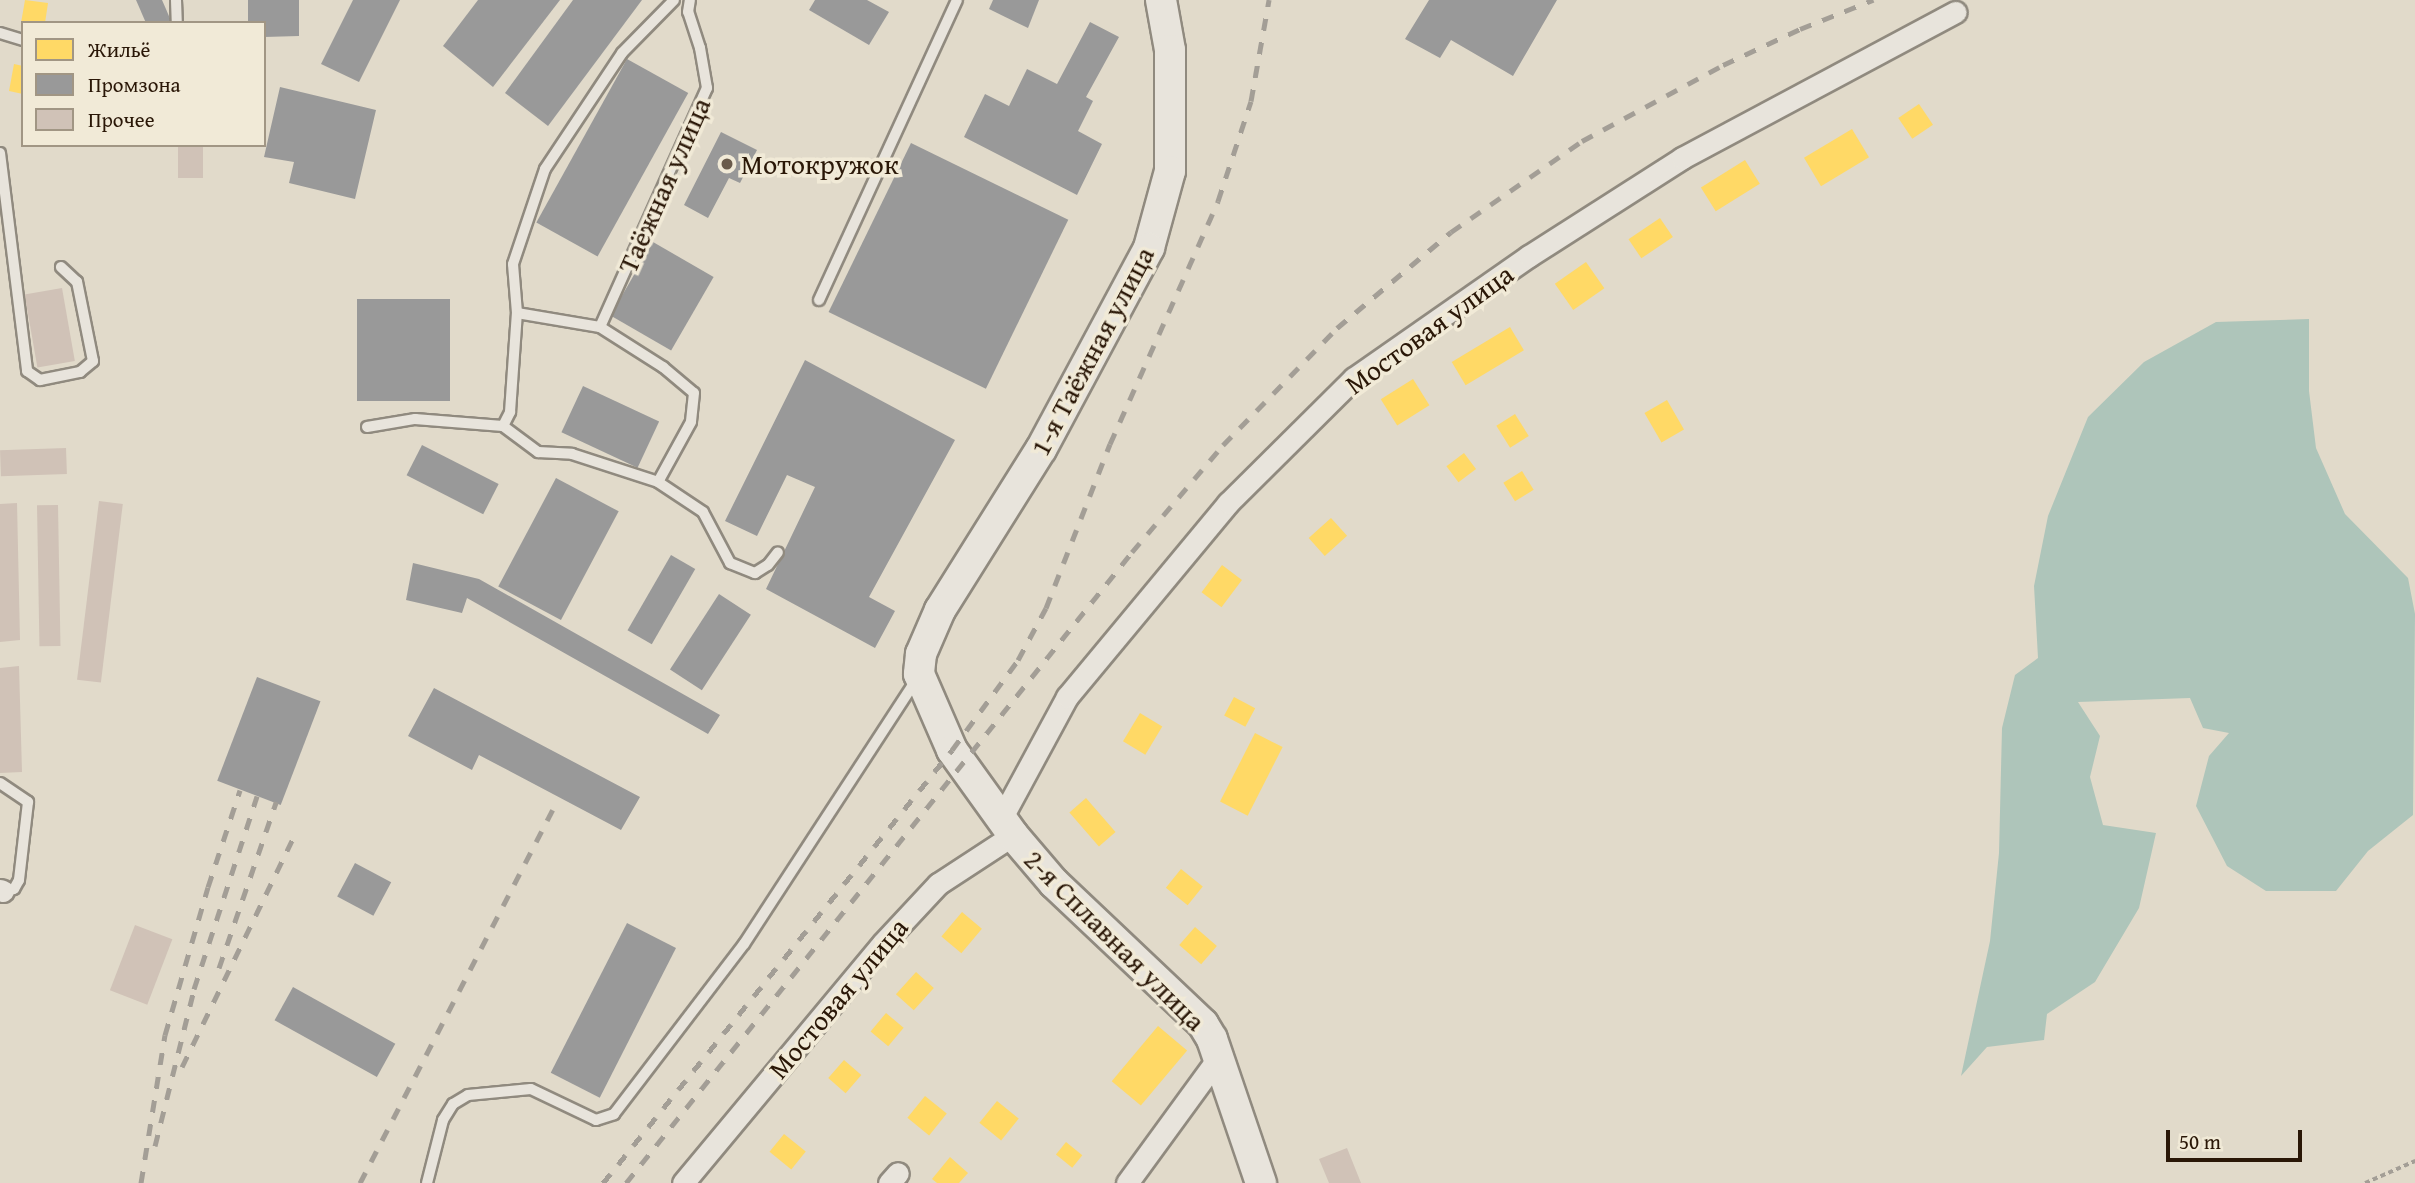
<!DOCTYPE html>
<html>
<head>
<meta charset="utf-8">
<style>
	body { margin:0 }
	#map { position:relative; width:2415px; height:1183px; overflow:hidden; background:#e1daca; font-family:"Gentium Book Plus",serif }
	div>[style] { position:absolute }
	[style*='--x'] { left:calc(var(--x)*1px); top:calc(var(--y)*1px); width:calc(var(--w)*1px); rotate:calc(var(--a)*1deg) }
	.water>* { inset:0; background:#aec5ba }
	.homes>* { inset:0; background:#ffd966; transform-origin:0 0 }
	.industry>* { inset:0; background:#999; transform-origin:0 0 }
	.building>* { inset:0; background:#d0c2b7; transform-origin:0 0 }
	.path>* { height:3.5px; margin-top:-1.75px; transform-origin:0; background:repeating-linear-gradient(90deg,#a39e96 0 5px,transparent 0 8.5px) }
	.roads { filter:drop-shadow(2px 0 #908a7f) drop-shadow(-2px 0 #908a7f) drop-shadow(0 2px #908a7f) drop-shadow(0 -2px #908a7f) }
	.lane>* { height:10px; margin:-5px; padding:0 5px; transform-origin:5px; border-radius:5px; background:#e8e4dc }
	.street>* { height:21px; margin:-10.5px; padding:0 10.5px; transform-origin:10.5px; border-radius:10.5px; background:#e8e4dc }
	.secondary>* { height:30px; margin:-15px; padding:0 15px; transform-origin:15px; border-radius:15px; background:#e8e4dc }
	.rail>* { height:5px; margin-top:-2.5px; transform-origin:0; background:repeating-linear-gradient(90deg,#a39e96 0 12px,transparent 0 24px) }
	.dots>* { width:19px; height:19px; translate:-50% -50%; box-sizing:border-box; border:4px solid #f1ead7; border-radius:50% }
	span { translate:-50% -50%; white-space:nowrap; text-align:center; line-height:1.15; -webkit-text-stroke:7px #f1ead7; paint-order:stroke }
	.poi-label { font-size:28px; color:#2a1707 }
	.left { translate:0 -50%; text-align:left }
	.street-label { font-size:28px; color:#2a1707 }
	.legend { position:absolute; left:21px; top:21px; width:245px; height:126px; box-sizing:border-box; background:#f1ead7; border:2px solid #a19684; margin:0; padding:9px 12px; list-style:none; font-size:21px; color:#2a1707 }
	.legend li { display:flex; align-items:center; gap:14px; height:35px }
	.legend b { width:35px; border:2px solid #a19684 }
	.scale { position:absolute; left:2166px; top:1130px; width:136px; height:32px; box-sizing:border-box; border:4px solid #2a1707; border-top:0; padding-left:9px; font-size:21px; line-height:24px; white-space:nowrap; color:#2a1707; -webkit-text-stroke:5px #f1ead7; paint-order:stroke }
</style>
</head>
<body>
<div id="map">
	<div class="water">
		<div style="clip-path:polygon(2309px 319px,2309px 391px,2316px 448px,2345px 514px,2408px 578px,2415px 614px,2413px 815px,2368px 851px,2336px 891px,2266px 891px,2227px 866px,2196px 806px,2209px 756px,2229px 733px,2203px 728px,2190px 698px,2078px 702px,2100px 736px,2090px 777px,2103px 825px,2156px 833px,2139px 908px,2095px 982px,2047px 1014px,2044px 1040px,1987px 1047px,1961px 1076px,1990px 941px,1999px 853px,2002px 728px,2015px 675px,2038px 658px,2034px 586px,2048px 516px,2088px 417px,2144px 362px,2216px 322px)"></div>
	</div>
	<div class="homes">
		<div style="clip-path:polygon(25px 0,48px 3px,45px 23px,21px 23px)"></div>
		<div style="clip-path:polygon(14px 64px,23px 66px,23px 94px,9px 91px)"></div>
		<div style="left:1919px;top:104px;width:25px;height:25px;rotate:56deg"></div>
		<div style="left:1852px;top:129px;width:33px;height:56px;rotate:59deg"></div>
		<div style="left:1745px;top:160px;width:28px;height:52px;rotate:58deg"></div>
		<div style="left:1660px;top:218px;width:23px;height:38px;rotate:56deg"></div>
		<div style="left:1586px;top:262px;width:32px;height:38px;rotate:55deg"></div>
		<div style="left:1510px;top:327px;width:27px;height:68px;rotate:59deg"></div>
		<div style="left:1413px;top:379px;width:31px;height:38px;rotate:58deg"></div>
		<div style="left:1667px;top:400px;width:34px;height:26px;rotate:60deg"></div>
		<div style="left:1515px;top:414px;width:26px;height:22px;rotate:58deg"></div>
		<div style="left:1464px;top:453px;width:20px;height:22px;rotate:53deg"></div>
		<div style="left:1522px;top:471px;width:22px;height:22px;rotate:58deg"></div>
		<div style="left:1331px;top:518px;width:24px;height:30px;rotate:48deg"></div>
		<div style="left:1222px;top:565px;width:25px;height:34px;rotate:37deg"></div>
		<div style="left:1234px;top:697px;width:24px;height:21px;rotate:28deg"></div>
		<div style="left:1140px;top:713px;width:26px;height:33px;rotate:31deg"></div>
		<div style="left:1255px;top:733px;width:31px;height:77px;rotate:27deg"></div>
		<div style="left:1086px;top:798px;width:45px;height:22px;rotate:49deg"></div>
		<div style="left:1181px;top:869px;width:28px;height:24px;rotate:39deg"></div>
		<div style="left:962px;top:912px;width:26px;height:32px;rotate:40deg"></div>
		<div style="left:1195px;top:927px;width:29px;height:24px;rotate:41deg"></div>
		<div style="left:916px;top:972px;width:24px;height:30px;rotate:42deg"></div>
		<div style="left:886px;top:1013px;width:23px;height:24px;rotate:40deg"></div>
		<div style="left:1158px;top:1026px;width:38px;height:72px;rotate:40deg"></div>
		<div style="left:844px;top:1060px;width:23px;height:24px;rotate:41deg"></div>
		<div style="left:925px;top:1096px;width:28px;height:28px;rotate:39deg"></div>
		<div style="left:997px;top:1101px;width:28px;height:28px;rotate:39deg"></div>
		<div style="left:784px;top:1134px;width:28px;height:23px;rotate:39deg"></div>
		<div style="left:1066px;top:1142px;width:21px;height:16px;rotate:39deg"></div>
		<div style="clip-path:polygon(950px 1157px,968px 1173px,959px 1183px,937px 1183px,932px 1179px)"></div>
	</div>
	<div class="industry">
		<div style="clip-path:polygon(136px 0,162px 0,172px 23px,146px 23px)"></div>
		<div style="clip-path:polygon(248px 0,299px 0,299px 36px,264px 37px,264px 23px,248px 23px)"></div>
		<div style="clip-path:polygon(353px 0,400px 0,359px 82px,321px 64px)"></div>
		<div style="clip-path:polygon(478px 0,560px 0,493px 87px,443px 46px)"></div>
		<div style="clip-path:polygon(573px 0,642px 0,548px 126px,505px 93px)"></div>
		<div style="clip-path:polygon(815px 0,867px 0,889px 12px,869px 45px,809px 10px)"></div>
		<div style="clip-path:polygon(993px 0,1039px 0,1028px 28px,989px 9px)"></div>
		<div style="clip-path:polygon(1429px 0,1557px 0,1513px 76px,1451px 40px,1440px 58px,1405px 39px)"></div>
		<div style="clip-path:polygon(1090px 22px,1119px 37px,1086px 97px,1093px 101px,1078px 131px,1102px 144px,1077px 195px,964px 137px,985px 94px,1009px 106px,1027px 69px,1057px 84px)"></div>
		<div style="left:627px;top:59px;width:70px;height:187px;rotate:29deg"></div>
		<div style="clip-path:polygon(280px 87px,376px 110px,355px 199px,289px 183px,294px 162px,264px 157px)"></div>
		<div style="clip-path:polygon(721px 132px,757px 150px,740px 183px,729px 178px,708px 218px,684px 205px)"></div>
		<div style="left:911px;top:143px;width:175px;height:188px;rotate:26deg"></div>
		<div style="left:653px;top:242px;width:70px;height:85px;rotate:30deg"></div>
		<div style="left:450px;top:299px;width:102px;height:93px;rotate:90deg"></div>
		<div style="clip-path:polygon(805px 360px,955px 440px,869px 597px,895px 611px,875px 648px,766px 589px,815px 487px,787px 475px,757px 536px,725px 521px)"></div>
		<div style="left:583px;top:386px;width:84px;height:51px;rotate:25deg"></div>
		<div style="left:422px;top:445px;width:86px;height:34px;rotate:27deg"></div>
		<div style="left:556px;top:478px;width:71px;height:123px;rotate:28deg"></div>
		<div style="left:671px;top:555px;width:28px;height:87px;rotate:30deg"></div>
		<div style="clip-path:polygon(413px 563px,479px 579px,720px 715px,708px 734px,467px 598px,462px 613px,406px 600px)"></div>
		<div style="left:719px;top:594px;width:38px;height:90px;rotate:33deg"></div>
		<div style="left:257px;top:677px;width:68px;height:111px;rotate:21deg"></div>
		<div style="clip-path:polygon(434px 688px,640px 797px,621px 830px,479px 755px,472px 770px,408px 736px)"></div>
		<div style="left:355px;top:863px;width:41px;height:38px;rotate:28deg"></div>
		<div style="left:627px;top:923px;width:55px;height:168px;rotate:27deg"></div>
		<div style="left:293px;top:987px;width:117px;height:38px;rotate:29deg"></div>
	</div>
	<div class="building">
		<div style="left:178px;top:145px;width:25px;height:33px"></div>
		<div style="left:62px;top:288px;width:74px;height:38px;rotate:80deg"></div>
		<div style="left:66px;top:448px;width:26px;height:66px;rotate:88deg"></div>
		<div style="left:99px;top:501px;width:24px;height:180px;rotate:7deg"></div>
		<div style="clip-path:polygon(17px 503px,20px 640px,0 642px,0 504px)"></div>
		<div style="left:58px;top:505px;width:141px;height:21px;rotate:89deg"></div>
		<div style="clip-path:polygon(19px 666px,22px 772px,0 773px,0 668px)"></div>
		<div style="left:135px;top:925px;width:40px;height:70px;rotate:21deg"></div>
		<div style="clip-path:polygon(1347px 1148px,1361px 1183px,1329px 1183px,1319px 1159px)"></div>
	</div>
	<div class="path">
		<div style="--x:2365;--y:1183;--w:55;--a:-23.7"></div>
	</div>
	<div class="roads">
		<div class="lane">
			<div style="--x:176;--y:0;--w:23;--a:88"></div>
			<div style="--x:0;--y:33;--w:24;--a:17"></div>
			<div style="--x:0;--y:153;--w:220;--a:82.9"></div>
			<div style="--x:27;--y:371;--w:16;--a:35"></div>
			<div style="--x:40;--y:380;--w:41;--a:-11.3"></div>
			<div style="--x:80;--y:372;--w:17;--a:-40"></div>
			<div style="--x:93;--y:361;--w:81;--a:-101.4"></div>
			<div style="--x:77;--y:282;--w:22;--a:-137"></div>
			<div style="--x:819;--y:300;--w:330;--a:-65.3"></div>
			<div style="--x:517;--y:313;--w:84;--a:9.6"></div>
			<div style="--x:600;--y:327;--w:75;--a:32.4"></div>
			<div style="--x:663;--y:367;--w:40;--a:40"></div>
			<div style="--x:694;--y:393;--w:29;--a:96"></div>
			<div style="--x:691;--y:422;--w:68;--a:118.8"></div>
			<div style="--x:600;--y:327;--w:262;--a:-65.9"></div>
			<div style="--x:707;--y:88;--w:41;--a:-99.9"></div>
			<div style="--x:700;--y:48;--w:38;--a:-108"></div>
			<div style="--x:688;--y:12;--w:12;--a:-81"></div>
			<div style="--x:503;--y:426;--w:44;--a:36.6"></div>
			<div style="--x:538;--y:452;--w:34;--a:3"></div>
			<div style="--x:572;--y:454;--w:90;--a:18"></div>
			<div style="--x:658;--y:482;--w:54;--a:33.7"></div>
			<div style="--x:703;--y:512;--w:58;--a:62.1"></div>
			<div style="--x:730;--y:563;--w:27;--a:22"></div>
			<div style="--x:755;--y:573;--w:15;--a:-32"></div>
			<div style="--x:768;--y:565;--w:16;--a:-52"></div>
			<div style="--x:367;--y:427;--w:49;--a:-9.5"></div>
			<div style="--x:415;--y:419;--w:88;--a:4.5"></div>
			<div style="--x:503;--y:426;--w:16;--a:-63"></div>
			<div style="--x:510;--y:412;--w:99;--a:-86"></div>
			<div style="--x:517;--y:313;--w:49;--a:-94.7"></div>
			<div style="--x:513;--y:264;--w:100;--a:-71.4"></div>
			<div style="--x:545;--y:169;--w:139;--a:-56.4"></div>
			<div style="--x:622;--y:53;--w:74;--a:-45.5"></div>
			<div style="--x:0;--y:783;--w:34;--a:34"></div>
			<div style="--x:28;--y:802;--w:79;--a:96.6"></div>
			<div style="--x:19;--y:880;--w:10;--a:119"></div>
			<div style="--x:14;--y:889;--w:11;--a:170"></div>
			<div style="--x:427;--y:1183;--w:65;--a:-75.7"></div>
			<div style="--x:443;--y:1120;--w:19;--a:-58"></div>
			<div style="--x:453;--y:1104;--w:17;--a:-31"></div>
			<div style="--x:468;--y:1095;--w:63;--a:-5.4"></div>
			<div style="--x:531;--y:1089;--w:72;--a:25.5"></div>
			<div style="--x:596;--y:1120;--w:19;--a:-18"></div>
			<div style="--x:614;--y:1114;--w:214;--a:-52.6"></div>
			<div style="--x:744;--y:944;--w:315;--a:-56.9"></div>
		</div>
		<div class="street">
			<div style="--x:1001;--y:819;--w:139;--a:-61.6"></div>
			<div style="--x:1067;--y:697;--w:252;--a:-50.3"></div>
			<div style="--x:1228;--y:503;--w:177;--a:-44.8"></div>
			<div style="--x:1354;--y:378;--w:213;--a:-34.9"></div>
			<div style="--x:1529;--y:256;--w:182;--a:-32.6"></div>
			<div style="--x:1682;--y:158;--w:310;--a:-28.1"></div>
			<div style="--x:0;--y:890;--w:3;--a:18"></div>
			<div style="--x:683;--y:1183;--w:312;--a:-50.2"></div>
			<div style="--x:883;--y:943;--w:81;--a:-47"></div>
			<div style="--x:938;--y:884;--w:90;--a:-33.2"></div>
			<div style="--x:889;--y:1183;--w:13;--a:-48"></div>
			<div style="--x:1127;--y:1183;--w:156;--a:-53.9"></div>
		</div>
		<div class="secondary">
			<div style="--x:1161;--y:0;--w:51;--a:79.8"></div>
			<div style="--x:1170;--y:50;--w:121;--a:90"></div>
			<div style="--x:1170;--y:171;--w:80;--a:105.3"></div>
			<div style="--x:1149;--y:248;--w:228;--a:118.2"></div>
			<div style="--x:1041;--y:449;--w:190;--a:122.1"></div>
			<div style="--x:940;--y:610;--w:48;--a:113.4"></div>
			<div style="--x:921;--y:654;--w:20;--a:96"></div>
			<div style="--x:919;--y:674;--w:83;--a:66.5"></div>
			<div style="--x:952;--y:750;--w:105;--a:54.3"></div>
			<div style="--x:1013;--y:835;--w:63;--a:49.5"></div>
			<div style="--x:1054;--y:883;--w:205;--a:43.4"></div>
			<div style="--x:1203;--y:1024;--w:17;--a:59"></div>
			<div style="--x:1212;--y:1039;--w:152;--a:71.2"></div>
		</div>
	</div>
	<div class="rail">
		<div style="--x:219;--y:968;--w:176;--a:-71"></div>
		<div style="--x:182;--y:1067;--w:254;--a:-64.1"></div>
		<div style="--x:155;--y:1146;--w:162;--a:-76"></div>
		<div style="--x:194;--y:989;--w:203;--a:-71.9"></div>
		<div style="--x:141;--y:1183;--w:150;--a:-80.8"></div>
		<div style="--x:165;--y:1035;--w:154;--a:-73.8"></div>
		<div style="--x:208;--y:887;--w:102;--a:-71.7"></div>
		<div style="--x:360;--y:1183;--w:421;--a:-62.7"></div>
		<div style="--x:603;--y:1183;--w:556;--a:-51.13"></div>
		<div style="--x:952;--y:750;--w:112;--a:-53.7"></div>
		<div style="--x:1018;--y:660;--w:59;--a:-61.7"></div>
		<div style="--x:1046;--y:608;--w:176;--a:-68.7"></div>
		<div style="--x:1110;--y:444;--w:266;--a:-66"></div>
		<div style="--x:1218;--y:201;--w:105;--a:-71.7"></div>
		<div style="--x:1251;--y:101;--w:103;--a:-79.9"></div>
		<div style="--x:626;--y:1183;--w:809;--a:-51.27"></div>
		<div style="--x:1132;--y:552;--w:140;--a:-49.6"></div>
		<div style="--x:1223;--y:445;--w:163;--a:-45.7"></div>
		<div style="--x:1337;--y:328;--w:149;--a:-40.1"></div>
		<div style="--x:1451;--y:232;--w:160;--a:-34.8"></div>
		<div style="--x:1582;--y:141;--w:160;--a:-28.3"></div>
		<div style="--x:1723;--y:65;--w:85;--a:-25.1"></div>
		<div style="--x:1800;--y:29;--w:79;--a:-21.7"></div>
	</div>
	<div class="dots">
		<div style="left:727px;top:164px;background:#6a5b4b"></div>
	</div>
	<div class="poi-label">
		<span class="left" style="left:741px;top:164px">Мотокружок</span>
	</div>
	<div class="street-label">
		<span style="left:664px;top:185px;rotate:-66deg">Таёжная улица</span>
		<span style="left:1429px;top:329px;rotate:-36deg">Мостовая улица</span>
		<span style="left:1092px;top:351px;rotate:-62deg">1-я Таёжная улица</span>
		<span style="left:1115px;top:940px;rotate:45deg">2-я Сплавная улица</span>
		<span style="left:838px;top:998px;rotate:-50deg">Мостовая улица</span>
	</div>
	<ul class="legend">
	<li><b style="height:19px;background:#ffd966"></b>Жильё</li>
	<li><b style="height:19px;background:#999"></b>Промзона</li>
	<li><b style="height:19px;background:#d0c2b7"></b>Прочее</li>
	</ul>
	<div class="scale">50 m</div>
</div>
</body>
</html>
